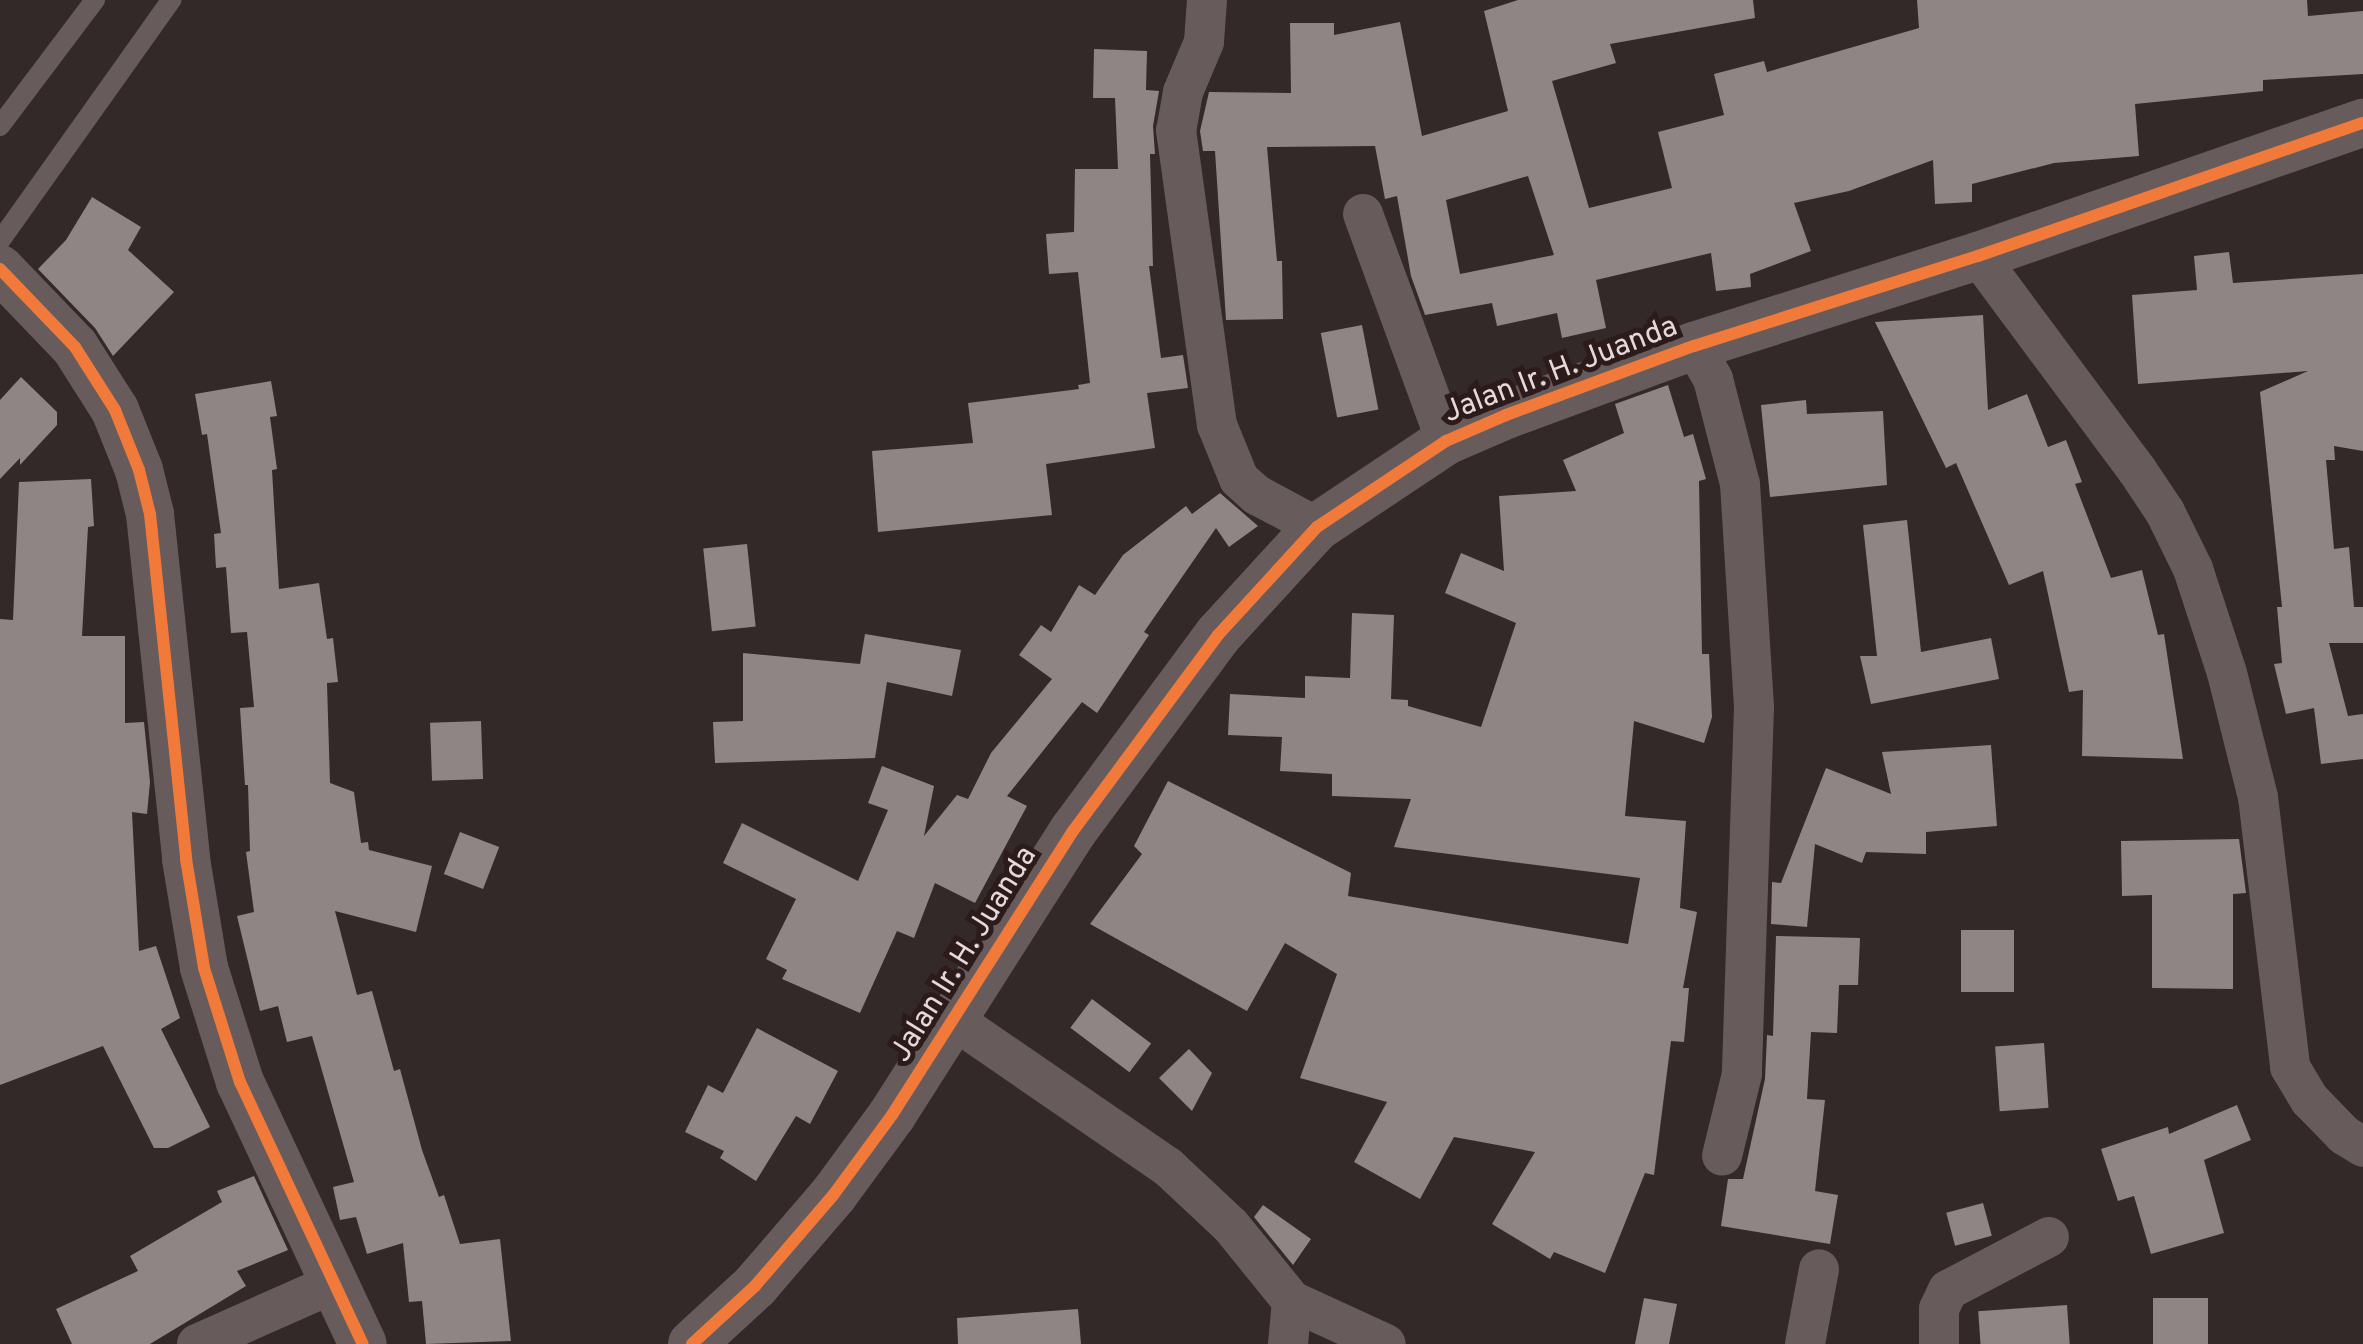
<!DOCTYPE html>
<html>
<head>
<meta charset="utf-8">
<style>
	body { margin:0 }
	#map { position:relative; width:2363px; height:1344px; overflow:hidden; background:#332929; font-family:Overpass,sans-serif }
	div>[style] { position:absolute }
	[style*='--x'] { left:calc(var(--x)*1px); top:calc(var(--y)*1px); width:calc(var(--w)*1px); rotate:calc(var(--a)*1deg) }
	.building>* { inset:0; background:#8f8585; transform-origin:0 0 }
	.service>* { height:20px; margin:-10px; padding:0 10px; transform-origin:10px; border-radius:10px; background:#675b5b }
	.minor>* { height:40px; margin:-20px; padding:0 20px; transform-origin:20px; border-radius:20px; background:#675b5b }
	.tertiary>* { height:48px; margin:-24px; padding:0 24px; transform-origin:24px; border-radius:24px; background:#675b5b }
	.cycleway>* { height:12px; margin:-6px; padding:0 6px; transform-origin:6px; border-radius:6px; background:#f17a3a }
	span { translate:-50% -50%; white-space:nowrap; text-align:center; line-height:1.15; -webkit-text-stroke:10px #2d1b1b; paint-order:stroke }
	.street-label { font-size:30px; color:#e6d9d9 }
</style>
</head>
<body>
<div id="map">
	<div class="building">
		<div style="clip-path:polygon(evenodd,1518px 0,1753px 0,1755px 18px,1610px 44px,1616px 63px,1552px 81px,1589px 208px,1672px 188px,1658px 132px,1724px 115px,1714px 74px,1764px 61px,1767px 72px,1919px 28px,1917px 0,2307px 0,2308px 16px,2363px 11px,2363px 74px,2263px 80px,2263px 91px,2135px 104px,2139px 156px,2054px 163px,1972px 184px,1972px 202px,1935px 204px,1933px 160px,1849px 191px,1794px 203px,1811px 251px,1750px 274px,1751px 287px,1716px 291px,1711px 253px,1596px 280px,1606px 328px,1562px 338px,1557px 313px,1497px 326px,1492px 303px,1425px 315px,1411px 276px,1397px 196px,1385px 199px,1375px 146px,1267px 147px,1277px 261px,1282px 261px,1283px 319px,1226px 320px,1215px 151px,1203px 151px,1200px 131px,1209px 92px,1291px 93px,1290px 23px,1334px 23px,1334px 35px,1400px 22px,1422px 136px,1508px 111px,1484px 11px,1518px 0,1528px 176px,1554px 255px,1460px 274px,1446px 200px,1528px 176px)"></div>
		<div style="clip-path:polygon(1094px 49px,1147px 51px,1146px 90px,1159px 91px,1153px 126px,1155px 154px,1150px 154px,1153px 266px,1149px 266px,1161px 358px,1183px 355px,1188px 388px,1147px 393px,1155px 448px,1046px 464px,1052px 515px,878px 532px,872px 451px,973px 443px,968px 403px,1079px 389px,1078px 385px,1090px 383px,1078px 272px,1049px 274px,1046px 234px,1074px 232px,1075px 169px,1118px 169px,1115px 98px,1093px 98px)"></div>
		<div style="clip-path:polygon(92px 197px,141px 227px,128px 250px,174px 292px,113px 356px,95px 328px,38px 269px,66px 240px)"></div>
		<div style="clip-path:polygon(2229px 252px,2233px 283px,2363px 274px,2363px 451px,2334px 446px,2335px 460px,2326px 460px,2334px 549px,2349px 547px,2354px 607px,2363px 607px,2363px 643px,2329px 643px,2348px 716px,2363px 714px,2363px 759px,2321px 764px,2314px 708px,2286px 714px,2274px 664px,2282px 663px,2277px 607px,2282px 607px,2260px 392px,2308px 371px,2138px 384px,2132px 295px,2197px 290px,2194px 256px)"></div>
		<div style="clip-path:polygon(1983px 315px,1988px 410px,2027px 394px,2048px 447px,2066px 440px,2082px 482px,2075px 484px,2111px 578px,2142px 570px,2158px 635px,2164px 634px,2183px 759px,2082px 756px,2083px 690px,2069px 692px,2043px 571px,2009px 585px,1956px 463px,1946px 468px,1875px 322px)"></div>
		<div style="left:1362px;top:325px;width:86px;height:42px;rotate:79deg"></div>
		<div style="clip-path:polygon(21px 377px,57px 412px,57px 425px,20px 465px,20px 458px,0 479px,0 400px)"></div>
		<div style="clip-path:polygon(271px 381px,277px 416px,270px 417px,277px 469px,272px 470px,279px 589px,319px 583px,327px 639px,333px 638px,338px 682px,327px 683px,330px 783px,354px 792px,361px 843px,368px 842px,369px 850px,432px 866px,416px 932px,335px 911px,357px 995px,372px 991px,394px 1071px,400px 1069px,422px 1150px,439px 1197px,444px 1195px,460px 1244px,500px 1239px,511px 1341px,426px 1344px,422px 1301px,409px 1302px,403px 1243px,367px 1254px,356px 1217px,340px 1220px,333px 1187px,354px 1182px,312px 1036px,287px 1042px,278px 1006px,260px 1011px,237px 916px,254px 912px,246px 852px,250px 851px,248px 785px,245px 785px,240px 708px,254px 707px,247px 632px,231px 633px,226px 567px,216px 568px,214px 534px,221px 533px,207px 434px,202px 435px,195px 394px)"></div>
		<div style="clip-path:polygon(1668px 385px,1684px 437px,1693px 434px,1706px 479px,1699px 481px,1702px 654px,1709px 654px,1712px 717px,1704px 743px,1634px 721px,1625px 816px,1686px 821px,1680px 908px,1697px 912px,1683px 988px,1689px 988px,1684px 1042px,1671px 1041px,1654px 1175px,1645px 1173px,1605px 1273px,1554px 1252px,1550px 1259px,1492px 1224px,1535px 1152px,1454px 1137px,1420px 1199px,1354px 1162px,1387px 1102px,1300px 1078px,1337px 974px,1285px 943px,1247px 1011px,1090px 924px,1142px 854px,1134px 846px,1168px 781px,1351px 873px,1348px 896px,1628px 944px,1640px 878px,1394px 847px,1411px 799px,1332px 796px,1332px 774px,1280px 771px,1282px 737px,1228px 735px,1230px 694px,1305px 698px,1305px 676px,1350px 678px,1352px 613px,1394px 615px,1391px 699px,1408px 700px,1408px 706px,1481px 727px,1516px 623px,1445px 593px,1461px 553px,1504px 571px,1499px 496px,1576px 491px,1563px 460px,1624px 433px,1615px 404px)"></div>
		<div style="clip-path:polygon(1806px 400px,1807px 414px,1883px 411px,1887px 485px,1770px 497px,1761px 405px)"></div>
		<div style="clip-path:polygon(91px 479px,94px 526px,88px 527px,82px 636px,125px 636px,125px 723px,144px 722px,150px 782px,147px 814px,132px 812px,139px 951px,156px 946px,180px 1018px,161px 1029px,210px 1127px,168px 1148px,154px 1148px,103px 1046px,0 1085px,0 619px,13px 620px,19px 482px)"></div>
		<div style="clip-path:polygon(1220px 493px,1258px 526px,1229px 547px,1216px 528px,1144px 632px,1149px 635px,1097px 713px,1082px 702px,1007px 796px,1027px 806px,975px 903px,935px 883px,914px 938px,897px 931px,860px 1013px,782px 979px,787px 970px,766px 959px,796px 899px,723px 863px,742px 823px,858px 881px,888px 810px,868px 803px,882px 766px,934px 786px,924px 836px,957px 795px,968px 799px,991px 753px,1052px 679px,1019px 655px,1041px 625px,1051px 632px,1079px 585px,1095px 595px,1123px 555px,1186px 506px,1192px 514px)"></div>
		<div style="clip-path:polygon(1907px 520px,1921px 652px,1991px 638px,1999px 679px,1871px 704px,1860px 656px,1877px 656px,1863px 525px)"></div>
		<div style="left:747px;top:544px;width:83px;height:44px;rotate:84deg"></div>
		<div style="clip-path:polygon(865px 634px,961px 650px,952px 696px,887px 682px,875px 758px,715px 763px,713px 722px,743px 721px,743px 653px,860px 664px)"></div>
		<div style="left:481px;top:721px;width:58px;height:51px;rotate:88deg"></div>
		<div style="clip-path:polygon(1991px 745px,1997px 826px,1926px 832px,1926px 854px,1866px 852px,1862px 863px,1815px 844px,1807px 927px,1771px 924px,1772px 882px,1781px 883px,1826px 768px,1891px 794px,1882px 752px)"></div>
		<div style="left:460px;top:832px;width:42px;height:45px;rotate:21deg"></div>
		<div style="clip-path:polygon(2239px 839px,2246px 893px,2233px 894px,2233px 989px,2152px 988px,2152px 895px,2122px 896px,2121px 841px)"></div>
		<div style="left:1961px;top:930px;width:53px;height:62px"></div>
		<div style="clip-path:polygon(1776px 936px,1860px 938px,1858px 985px,1839px 985px,1837px 1033px,1811px 1032px,1807px 1099px,1825px 1100px,1815px 1191px,1838px 1195px,1830px 1244px,1721px 1226px,1728px 1179px,1743px 1179px,1765px 1079px,1767px 1035px,1773px 1036px)"></div>
		<div style="left:1092px;top:999px;width:74px;height:36px;rotate:37deg"></div>
		<div style="clip-path:polygon(757px 1028px,838px 1071px,810px 1124px,796px 1116px,756px 1181px,720px 1158px,724px 1151px,685px 1132px,708px 1085px,723px 1093px)"></div>
		<div style="left:2044px;top:1043px;width:65px;height:49px;rotate:86deg"></div>
		<div style="clip-path:polygon(1189px 1049px,1212px 1073px,1192px 1111px,1159px 1078px)"></div>
		<div style="clip-path:polygon(2237px 1105px,2251px 1140px,2204px 1160px,2224px 1233px,2151px 1254px,2134px 1196px,2118px 1201px,2101px 1149px,2168px 1127px,2169px 1134px)"></div>
		<div style="clip-path:polygon(254px 1176px,288px 1250px,237px 1271px,246px 1286px,150px 1344px,72px 1344px,56px 1309px,138px 1271px,130px 1256px,222px 1202px,217px 1191px)"></div>
		<div style="left:1983px;top:1203px;width:34px;height:38px;rotate:75deg"></div>
		<div style="clip-path:polygon(1263px 1205px,1311px 1239px,1293px 1265px,1254px 1217px)"></div>
		<div style="clip-path:polygon(1644px 1298px,1677px 1304px,1669px 1344px,1635px 1344px)"></div>
		<div style="left:2153px;top:1298px;width:55px;height:46px"></div>
		<div style="left:2067px;top:1305px;width:39px;height:89px;rotate:86deg"></div>
		<div style="clip-path:polygon(1078px 1309px,1081px 1344px,958px 1344px,957px 1318px)"></div>
	</div>
	<div class="service">
		<div style="--x:0;--y:126;--w:158;--a:-53"></div>
		<div style="--x:0;--y:241;--w:296;--a:-54.6"></div>
	</div>
	<div class="minor">
		<div style="--x:1207;--y:0;--w:42;--a:94.1"></div>
		<div style="--x:1204;--y:42;--w:54;--a:112.8"></div>
		<div style="--x:1183;--y:92;--w:39;--a:100"></div>
		<div style="--x:1176;--y:130;--w:298;--a:82.1"></div>
		<div style="--x:1217;--y:425;--w:58;--a:67.8"></div>
		<div style="--x:1239;--y:479;--w:24;--a:42"></div>
		<div style="--x:1257;--y:495;--w:68;--a:28.1"></div>
		<div style="--x:1363;--y:214;--w:242;--a:69.9"></div>
		<div style="--x:1978;--y:256;--w:267;--a:53.4"></div>
		<div style="--x:2137;--y:470;--w:50;--a:56.3"></div>
		<div style="--x:2165;--y:512;--w:64;--a:63.8"></div>
		<div style="--x:2193;--y:569;--w:109;--a:71.9"></div>
		<div style="--x:2227;--y:673;--w:128;--a:76"></div>
		<div style="--x:2258;--y:797;--w:272;--a:83.2"></div>
		<div style="--x:2290;--y:1067;--w:39;--a:59"></div>
		<div style="--x:2310;--y:1100;--w:49;--a:45.8"></div>
		<div style="--x:2344;--y:1135;--w:22;--a:32"></div>
		<div style="--x:1694;--y:346;--w:38;--a:60"></div>
		<div style="--x:1713;--y:379;--w:108;--a:75.6"></div>
		<div style="--x:1740;--y:484;--w:223;--a:86.4"></div>
		<div style="--x:1754;--y:707;--w:367;--a:91.9"></div>
		<div style="--x:1742;--y:1074;--w:84;--a:103.7"></div>
		<div style="--x:954;--y:1020;--w:260;--a:34.5"></div>
		<div style="--x:1168;--y:1167;--w:86;--a:43.1"></div>
		<div style="--x:1231;--y:1226;--w:97;--a:50.9"></div>
		<div style="--x:1292;--y:1301;--w:103;--a:24.6"></div>
		<div style="--x:197;--y:1344;--w:153;--a:-23.9"></div>
		<div style="--x:1288;--y:1344;--w:43;--a:-84.7"></div>
		<div style="--x:1805;--y:1344;--w:76;--a:-79.4"></div>
		<div style="--x:1939;--y:1344;--w:35;--a:-90"></div>
		<div style="--x:1939;--y:1309;--w:21;--a:-65"></div>
		<div style="--x:1948;--y:1290;--w:114;--a:-27.7"></div>
	</div>
	<div class="tertiary">
		<div style="--x:0;--y:269;--w:108;--a:46.1"></div>
		<div style="--x:75;--y:347;--w:75;--a:57.6"></div>
		<div style="--x:115;--y:410;--w:65;--a:68.2"></div>
		<div style="--x:139;--y:470;--w:45;--a:76"></div>
		<div style="--x:150;--y:514;--w:347;--a:84"></div>
		<div style="--x:186;--y:859;--w:110;--a:80.6"></div>
		<div style="--x:204;--y:968;--w:120;--a:72.5"></div>
		<div style="--x:240;--y:1082;--w:289;--a:64.9"></div>
		<div style="--x:692;--y:1344;--w:86;--a:-42.6"></div>
		<div style="--x:755;--y:1286;--w:121;--a:-49.3"></div>
		<div style="--x:834;--y:1194;--w:98;--a:-53.7"></div>
		<div style="--x:892;--y:1115;--w:337;--a:-57.5"></div>
		<div style="--x:1073;--y:831;--w:244;--a:-53.5"></div>
		<div style="--x:1218;--y:635;--w:147;--a:-47.5"></div>
		<div style="--x:1317;--y:527;--w:155;--a:-33.7"></div>
		<div style="--x:1446;--y:441;--w:65;--a:-23.4"></div>
		<div style="--x:1506;--y:415;--w:200;--a:-20.2"></div>
		<div style="--x:1694;--y:346;--w:298;--a:-17.6"></div>
		<div style="--x:1978;--y:256;--w:407;--a:-19.1"></div>
	</div>
	<div class="cycleway">
		<div style="--x:0;--y:269;--w:108;--a:46.1"></div>
		<div style="--x:75;--y:347;--w:75;--a:57.6"></div>
		<div style="--x:115;--y:410;--w:65;--a:68.2"></div>
		<div style="--x:139;--y:470;--w:45;--a:76"></div>
		<div style="--x:150;--y:514;--w:347;--a:84"></div>
		<div style="--x:186;--y:859;--w:110;--a:80.6"></div>
		<div style="--x:204;--y:968;--w:120;--a:72.5"></div>
		<div style="--x:240;--y:1082;--w:289;--a:64.9"></div>
		<div style="--x:692;--y:1344;--w:86;--a:-42.6"></div>
		<div style="--x:755;--y:1286;--w:121;--a:-49.3"></div>
		<div style="--x:834;--y:1194;--w:98;--a:-53.7"></div>
		<div style="--x:892;--y:1115;--w:337;--a:-57.5"></div>
		<div style="--x:1073;--y:831;--w:244;--a:-53.5"></div>
		<div style="--x:1218;--y:635;--w:147;--a:-47.5"></div>
		<div style="--x:1317;--y:527;--w:155;--a:-33.7"></div>
		<div style="--x:1446;--y:441;--w:65;--a:-23.4"></div>
		<div style="--x:1506;--y:415;--w:200;--a:-20.2"></div>
		<div style="--x:1694;--y:346;--w:298;--a:-17.6"></div>
		<div style="--x:1978;--y:256;--w:407;--a:-19.1"></div>
	</div>
	<div class="street-label">
		<span style="left:1561px;top:371px;rotate:-21deg">Jalan Ir. H. Juanda</span>
		<span style="left:965px;top:955px;rotate:-58deg">Jalan Ir. H. Juanda</span>
	</div>
</div>
</body>
</html>
